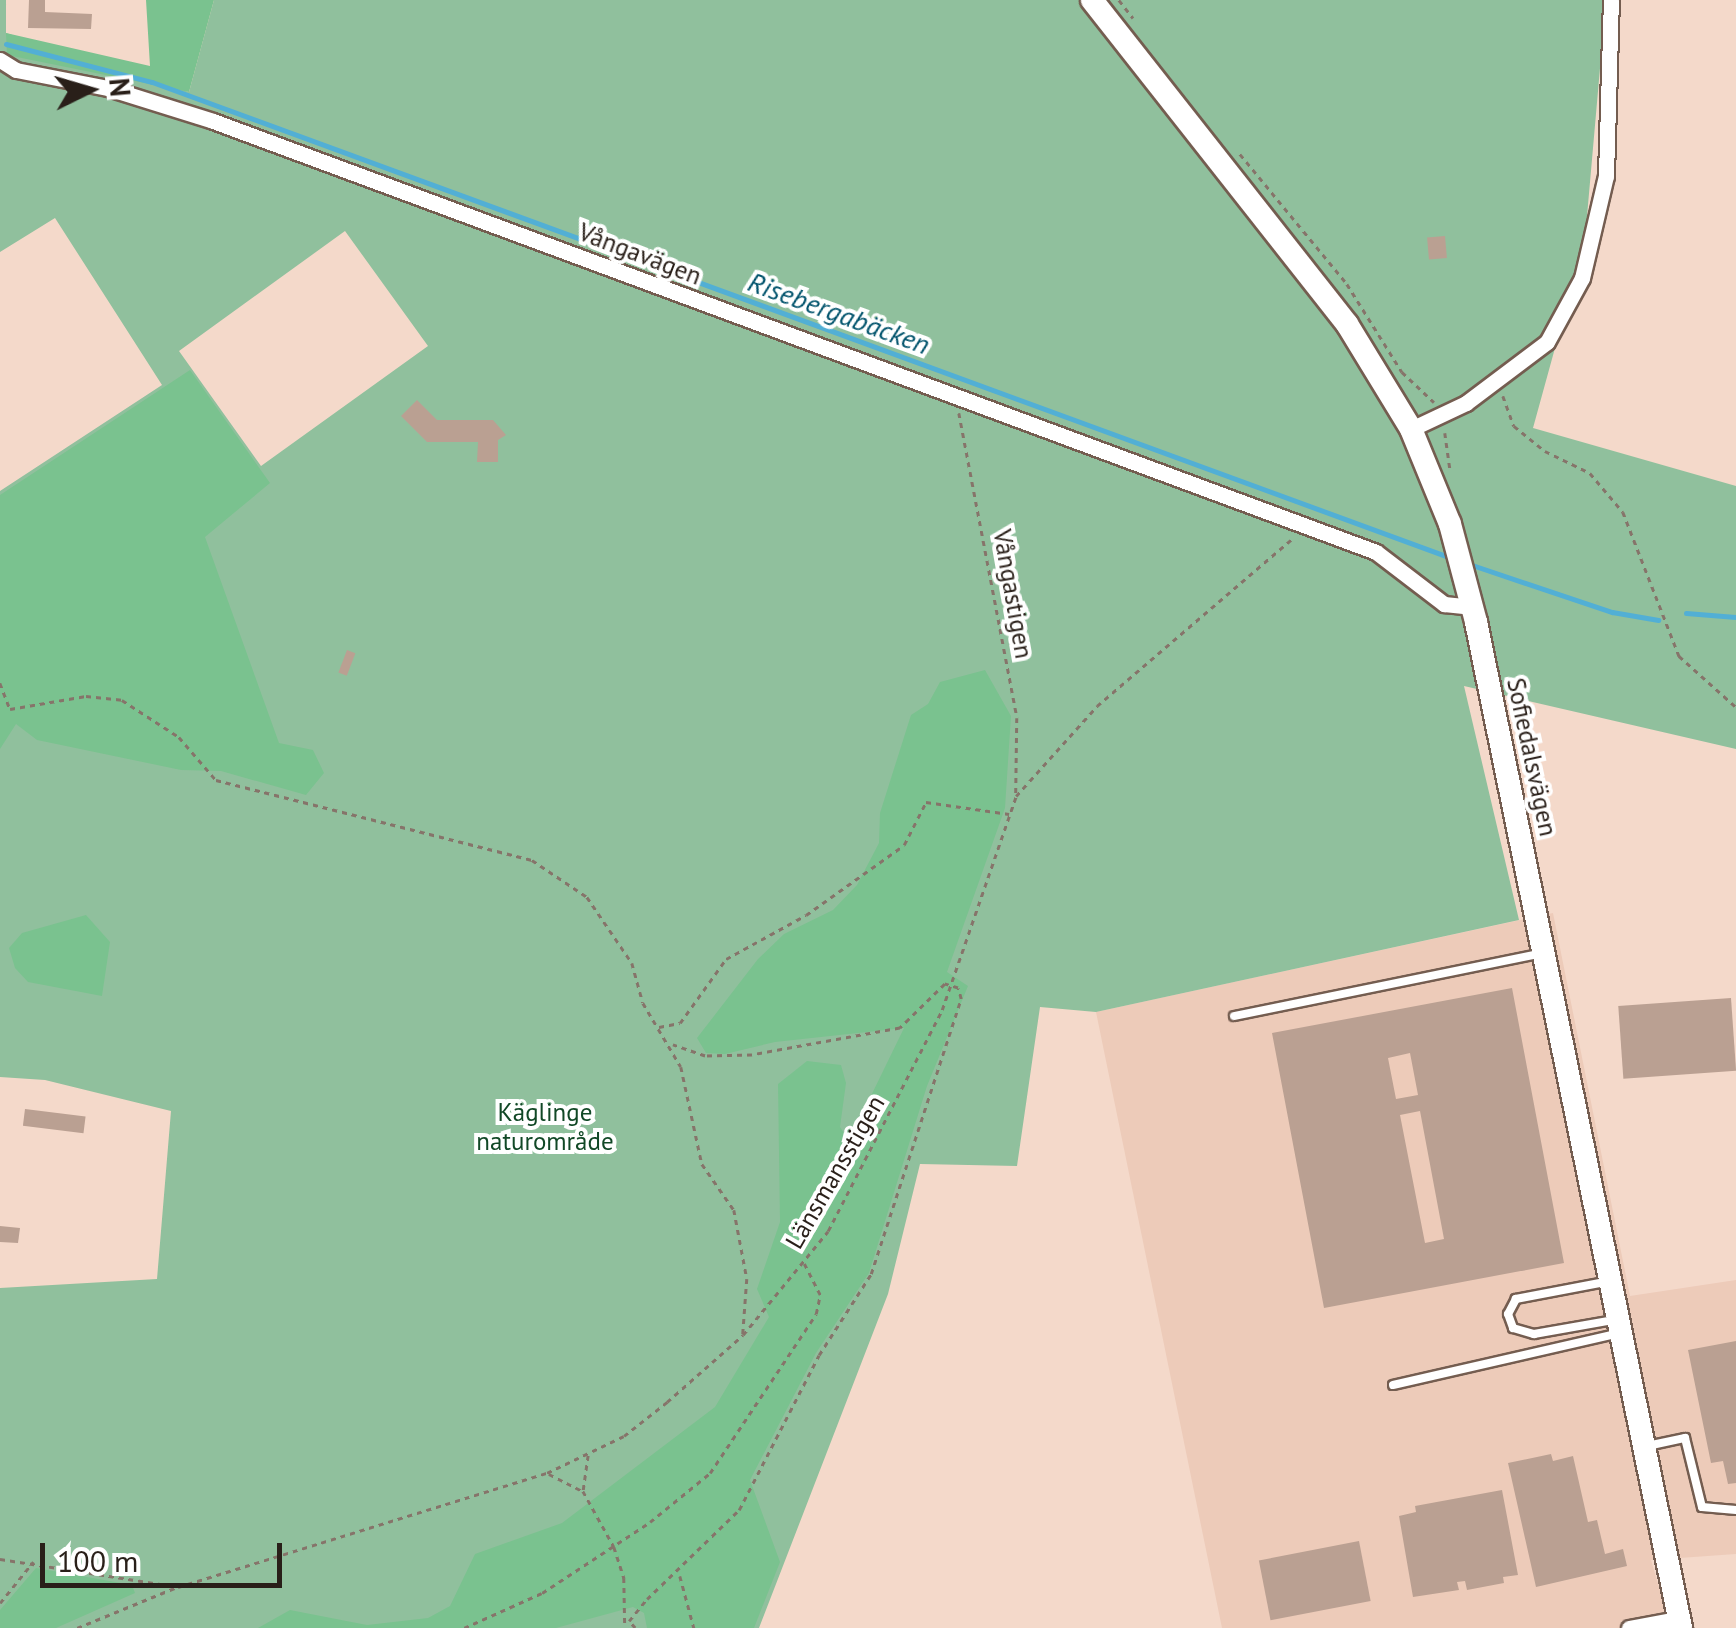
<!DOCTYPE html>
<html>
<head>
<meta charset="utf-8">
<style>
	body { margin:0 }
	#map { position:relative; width:1736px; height:1628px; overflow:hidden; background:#f4d9ca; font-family:"PT Sans",sans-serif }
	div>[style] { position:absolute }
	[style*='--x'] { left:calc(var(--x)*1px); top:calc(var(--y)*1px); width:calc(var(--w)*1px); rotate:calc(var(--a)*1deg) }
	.built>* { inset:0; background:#edcbb9 }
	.green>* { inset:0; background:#90c09d }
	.forest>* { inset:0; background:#7ac28f }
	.stream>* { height:5px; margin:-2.5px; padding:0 2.5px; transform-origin:2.5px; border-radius:2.5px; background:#52afd5 }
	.building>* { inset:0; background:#baa092; transform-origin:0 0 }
	.path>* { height:2.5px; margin-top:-1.25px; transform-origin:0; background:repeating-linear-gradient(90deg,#86746a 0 5px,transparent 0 10px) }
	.roads { filter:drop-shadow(2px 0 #745d50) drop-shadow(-2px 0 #745d50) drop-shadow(0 2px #745d50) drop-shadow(0 -2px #745d50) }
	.service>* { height:8px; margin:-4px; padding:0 4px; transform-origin:4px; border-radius:4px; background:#fff }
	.minor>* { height:15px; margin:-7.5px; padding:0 7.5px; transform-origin:7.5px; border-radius:7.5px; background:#fff }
	.secondary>* { height:22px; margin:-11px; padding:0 11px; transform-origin:11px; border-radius:11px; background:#fff }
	span { translate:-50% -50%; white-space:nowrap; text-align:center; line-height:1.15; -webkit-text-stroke:8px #fff; paint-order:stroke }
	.street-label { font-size:25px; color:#291f19 }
	.park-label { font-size:25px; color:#114826 }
	.water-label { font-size:28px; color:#00536c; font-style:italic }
	.north { position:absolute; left:40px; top:40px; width:100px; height:100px; -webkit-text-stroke:8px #fff; paint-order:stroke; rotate:85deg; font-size:28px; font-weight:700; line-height:40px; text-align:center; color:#291f19 }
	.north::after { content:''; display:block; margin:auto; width:35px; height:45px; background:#291f19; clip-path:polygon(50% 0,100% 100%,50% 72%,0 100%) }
	.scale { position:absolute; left:40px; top:1543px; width:242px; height:45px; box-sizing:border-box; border:5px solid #291f19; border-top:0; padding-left:12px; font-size:30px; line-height:35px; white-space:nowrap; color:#291f19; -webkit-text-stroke:8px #fff; paint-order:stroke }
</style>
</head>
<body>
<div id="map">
	<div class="built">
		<div style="clip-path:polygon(1553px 913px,1630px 1296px,1736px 1280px,1736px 1554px,1651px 1560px,1671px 1628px,1222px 1628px,1096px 1012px)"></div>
	</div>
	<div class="green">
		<div style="clip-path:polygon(evenodd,0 0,6px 0,6px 33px,189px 92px,214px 0,1606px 0,1585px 239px,1533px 428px,1736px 486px,1736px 749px,1464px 686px,1519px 920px,1096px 1012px,1040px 1007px,1017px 1166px,920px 1164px,888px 1294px,759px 1628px,0 1628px,0 1288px,157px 1279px,171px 1111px,45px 1080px,0 1077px,0 491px,162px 385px,55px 218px,0 252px,0 0,345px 231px,428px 346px,261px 466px,179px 351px,345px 231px)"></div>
	</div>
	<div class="forest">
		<div style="clip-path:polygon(146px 0,214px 0,189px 92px,7px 55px,6px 33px,150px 66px)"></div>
		<div style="clip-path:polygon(190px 370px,270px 483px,205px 537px,279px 743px,313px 750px,324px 773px,306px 795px,221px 771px,181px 770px,37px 740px,16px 724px,0 749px,0 495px)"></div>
		<div style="clip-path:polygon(985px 670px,1011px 716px,1005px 808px,947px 972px,968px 986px,927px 1086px,869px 1273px,816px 1353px,750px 1480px,780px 1562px,754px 1628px,647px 1628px,644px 1613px,633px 1607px,556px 1628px,258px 1628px,290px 1610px,367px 1625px,428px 1618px,450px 1606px,475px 1554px,562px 1523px,715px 1407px,769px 1317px,757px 1289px,780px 1222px,778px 1084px,807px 1061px,841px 1065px,846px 1083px,840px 1127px,849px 1141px,904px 1028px,775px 1042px,725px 1054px,706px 1053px,697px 1038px,758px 959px,784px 934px,833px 910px,857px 885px,879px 843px,880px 813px,911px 715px,928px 704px,940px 682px)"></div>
		<div style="clip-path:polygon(86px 915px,110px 942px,102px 996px,28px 982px,15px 968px,9px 948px,22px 933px)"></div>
		<div style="clip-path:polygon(36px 1568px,132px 1585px,135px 1593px,56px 1628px,0 1628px,0 1610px)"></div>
	</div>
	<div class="stream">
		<div style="--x:6;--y:44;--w:151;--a:14.6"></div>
		<div style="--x:152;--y:82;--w:1387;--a:20.12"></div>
		<div style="--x:1469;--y:564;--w:151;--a:18.6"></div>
		<div style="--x:1612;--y:612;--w:47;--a:9.9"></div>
		<div style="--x:1686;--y:613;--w:50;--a:4.6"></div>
	</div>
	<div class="building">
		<div style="clip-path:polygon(29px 0,45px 0,45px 12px,92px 14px,91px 29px,28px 28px)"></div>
		<div style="left:1445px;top:236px;width:22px;height:18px;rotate:85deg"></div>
		<div style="clip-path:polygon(417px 400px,437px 420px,493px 420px,506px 435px,498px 440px,498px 462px,477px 462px,478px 442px,427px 442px,401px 416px)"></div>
		<div style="left:347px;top:650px;width:9px;height:24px;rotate:21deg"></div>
		<div style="clip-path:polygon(evenodd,1512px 988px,1564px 1263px,1324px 1308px,1272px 1033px,1512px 988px,1410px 1053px,1418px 1095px,1396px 1099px,1388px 1058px,1410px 1053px,1512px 988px,1420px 1111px,1444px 1239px,1425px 1243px,1400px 1115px,1420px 1111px)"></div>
		<div style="left:1731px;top:998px;width:73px;height:113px;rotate:86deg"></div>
		<div style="left:25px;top:1109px;width:61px;height:17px;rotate:7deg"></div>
		<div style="clip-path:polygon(0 1226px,20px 1228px,18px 1243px,0 1242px)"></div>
		<div style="clip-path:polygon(1736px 1341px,1736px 1483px,1728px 1484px,1723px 1461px,1711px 1463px,1688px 1350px)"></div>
		<div style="clip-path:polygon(1551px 1454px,1553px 1461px,1573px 1456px,1588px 1522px,1597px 1520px,1605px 1554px,1623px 1549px,1627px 1566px,1536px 1587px,1508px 1463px)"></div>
		<div style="clip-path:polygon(1502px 1490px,1518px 1575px,1503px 1577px,1504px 1583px,1467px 1590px,1465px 1581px,1457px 1582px,1459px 1590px,1413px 1597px,1399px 1516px,1416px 1512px,1415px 1506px)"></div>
		<div style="left:1359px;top:1541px;width:61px;height:102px;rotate:79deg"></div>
	</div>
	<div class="path">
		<div style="--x:1119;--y:0;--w:23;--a:52"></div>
		<div style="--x:1240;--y:154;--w:168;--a:50.5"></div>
		<div style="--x:1347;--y:284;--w:104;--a:58"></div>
		<div style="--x:1402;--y:372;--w:44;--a:43.2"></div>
		<div style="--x:1503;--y:396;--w:32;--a:70"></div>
		<div style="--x:1514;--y:426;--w:40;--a:39"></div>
		<div style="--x:1545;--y:451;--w:50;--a:26.1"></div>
		<div style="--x:1590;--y:473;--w:51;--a:49.8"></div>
		<div style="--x:1623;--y:512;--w:155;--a:68.7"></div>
		<div style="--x:1679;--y:656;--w:76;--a:41.8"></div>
		<div style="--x:959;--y:413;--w:310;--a:79.2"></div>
		<div style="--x:1017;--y:718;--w:76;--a:90.8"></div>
		<div style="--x:1445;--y:433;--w:36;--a:82"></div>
		<div style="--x:0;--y:683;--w:28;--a:69"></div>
		<div style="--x:10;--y:709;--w:77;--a:-9.7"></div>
		<div style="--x:86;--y:696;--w:36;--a:6"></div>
		<div style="--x:122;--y:700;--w:68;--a:33"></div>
		<div style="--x:179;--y:737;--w:57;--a:49.3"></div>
		<div style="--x:216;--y:780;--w:326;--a:14.2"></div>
		<div style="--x:532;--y:860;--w:66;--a:33.9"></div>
		<div style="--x:587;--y:897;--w:80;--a:55.7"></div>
		<div style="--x:632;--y:963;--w:41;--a:74.6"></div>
		<div style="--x:643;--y:1003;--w:74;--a:59.3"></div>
		<div style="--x:681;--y:1067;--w:99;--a:77.8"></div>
		<div style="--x:702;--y:1164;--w:56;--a:55.2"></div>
		<div style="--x:734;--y:1210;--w:70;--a:79.3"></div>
		<div style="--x:747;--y:1279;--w:55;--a:94.2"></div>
		<div style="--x:659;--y:1027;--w:21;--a:-11"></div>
		<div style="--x:680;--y:1023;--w:79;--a:-54.3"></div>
		<div style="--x:726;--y:959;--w:91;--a:-28.8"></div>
		<div style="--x:806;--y:915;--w:120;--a:-35.5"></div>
		<div style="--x:904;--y:845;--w:48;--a:-62.9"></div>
		<div style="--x:926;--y:802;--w:84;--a:8.2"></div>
		<div style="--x:549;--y:1474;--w:38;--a:27"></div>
		<div style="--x:583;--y:1491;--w:64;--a:61"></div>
		<div style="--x:614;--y:1547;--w:33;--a:72"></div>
		<div style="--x:624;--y:1578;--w:50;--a:88.9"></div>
		<div style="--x:583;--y:1490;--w:36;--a:-82"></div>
		<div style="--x:0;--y:1559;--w:180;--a:8.9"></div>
		<div style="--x:178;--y:1587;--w:386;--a:-17.2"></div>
		<div style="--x:547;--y:1473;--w:85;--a:-25.7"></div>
		<div style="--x:624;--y:1436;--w:55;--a:-38.3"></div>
		<div style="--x:667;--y:1402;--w:101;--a:-41.4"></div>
		<div style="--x:743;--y:1335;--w:134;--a:-50.7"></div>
		<div style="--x:828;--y:1231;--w:249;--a:-62.7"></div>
		<div style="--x:942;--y:1010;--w:226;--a:-70.9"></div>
		<div style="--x:1016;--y:796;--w:121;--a:-48"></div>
		<div style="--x:1097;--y:706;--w:258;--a:-40.6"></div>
		<div style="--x:680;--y:1576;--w:54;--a:74.9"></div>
		<div style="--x:0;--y:1603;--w:53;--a:-51.2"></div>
		<div style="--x:77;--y:1628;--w:108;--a:-22.3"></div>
		<div style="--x:464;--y:1628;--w:85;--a:-24.2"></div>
		<div style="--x:542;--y:1593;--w:129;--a:-33.3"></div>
		<div style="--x:650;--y:1522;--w:77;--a:-39.2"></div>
		<div style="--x:710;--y:1473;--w:191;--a:-56.3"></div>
		<div style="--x:816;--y:1314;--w:19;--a:-78"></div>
		<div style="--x:820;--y:1295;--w:35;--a:-117"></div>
		<div style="--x:635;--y:1628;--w:9;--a:-131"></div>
		<div style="--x:629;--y:1621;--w:28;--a:-51"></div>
		<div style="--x:647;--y:1599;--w:128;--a:-44.1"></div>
		<div style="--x:739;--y:1510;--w:174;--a:-62.7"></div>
		<div style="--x:819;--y:1355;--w:96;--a:-57.3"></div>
		<div style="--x:871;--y:1274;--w:289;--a:-71.9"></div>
		<div style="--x:961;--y:999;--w:11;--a:-105"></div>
		<div style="--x:958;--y:988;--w:14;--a:-163"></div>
		<div style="--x:945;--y:984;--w:63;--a:135.6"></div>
		<div style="--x:900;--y:1028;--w:150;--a:169.7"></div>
		<div style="--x:752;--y:1055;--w:47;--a:178.8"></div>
		<div style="--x:705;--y:1056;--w:34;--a:-161"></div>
	</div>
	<div class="roads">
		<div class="service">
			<div style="--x:1234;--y:1016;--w:311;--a:-11.5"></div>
			<div style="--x:1605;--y:1282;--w:91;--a:169.2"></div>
			<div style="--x:1516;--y:1299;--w:17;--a:118"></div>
			<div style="--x:1508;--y:1314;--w:15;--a:70"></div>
			<div style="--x:1513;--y:1328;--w:22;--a:16"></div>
			<div style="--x:1534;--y:1334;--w:80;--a:-10"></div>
			<div style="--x:1393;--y:1385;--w:229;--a:-12.9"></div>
			<div style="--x:1647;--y:1446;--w:39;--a:-12"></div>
			<div style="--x:1685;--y:1438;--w:71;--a:76.2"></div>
			<div style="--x:1702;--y:1507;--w:34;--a:5"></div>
		</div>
		<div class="minor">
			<div style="--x:0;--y:60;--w:19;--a:32"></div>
			<div style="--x:16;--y:70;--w:94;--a:11.1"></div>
			<div style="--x:108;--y:88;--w:110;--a:17.4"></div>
			<div style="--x:213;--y:121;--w:1240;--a:20.33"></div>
			<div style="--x:1376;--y:552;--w:86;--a:37.4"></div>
			<div style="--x:1444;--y:604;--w:29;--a:6"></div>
			<div style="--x:1411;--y:429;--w:61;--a:-25.3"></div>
			<div style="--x:1466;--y:403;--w:101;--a:-37"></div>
			<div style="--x:1547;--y:342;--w:73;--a:-61.3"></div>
			<div style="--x:1582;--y:278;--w:105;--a:-76.8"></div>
			<div style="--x:1606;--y:176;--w:176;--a:-88.4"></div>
			<div style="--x:1629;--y:1628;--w:49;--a:-10.6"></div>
		</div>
		<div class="secondary">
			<div style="--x:1092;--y:0;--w:412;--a:51.8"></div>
			<div style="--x:1347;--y:324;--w:123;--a:58.6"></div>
			<div style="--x:1411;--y:429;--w:103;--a:67.7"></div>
			<div style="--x:1450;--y:524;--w:101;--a:75.1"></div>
			<div style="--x:1476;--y:622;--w:1027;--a:78.48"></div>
		</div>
	</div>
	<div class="street-label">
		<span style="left:640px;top:254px;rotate:21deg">Vångavägen</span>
		<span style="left:1013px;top:594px;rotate:80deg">Vångastigen</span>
		<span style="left:1532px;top:757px;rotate:78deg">Sofiedalsvägen</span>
		<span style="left:835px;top:1172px;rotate:-60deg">Länsmansstigen</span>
	</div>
	<div class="park-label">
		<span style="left:545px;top:1127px">Käglinge<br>naturområde</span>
	</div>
	<div class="water-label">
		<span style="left:839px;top:313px;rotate:20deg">Risebergabäcken</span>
	</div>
	<div class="north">N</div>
	<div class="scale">100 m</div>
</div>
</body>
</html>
